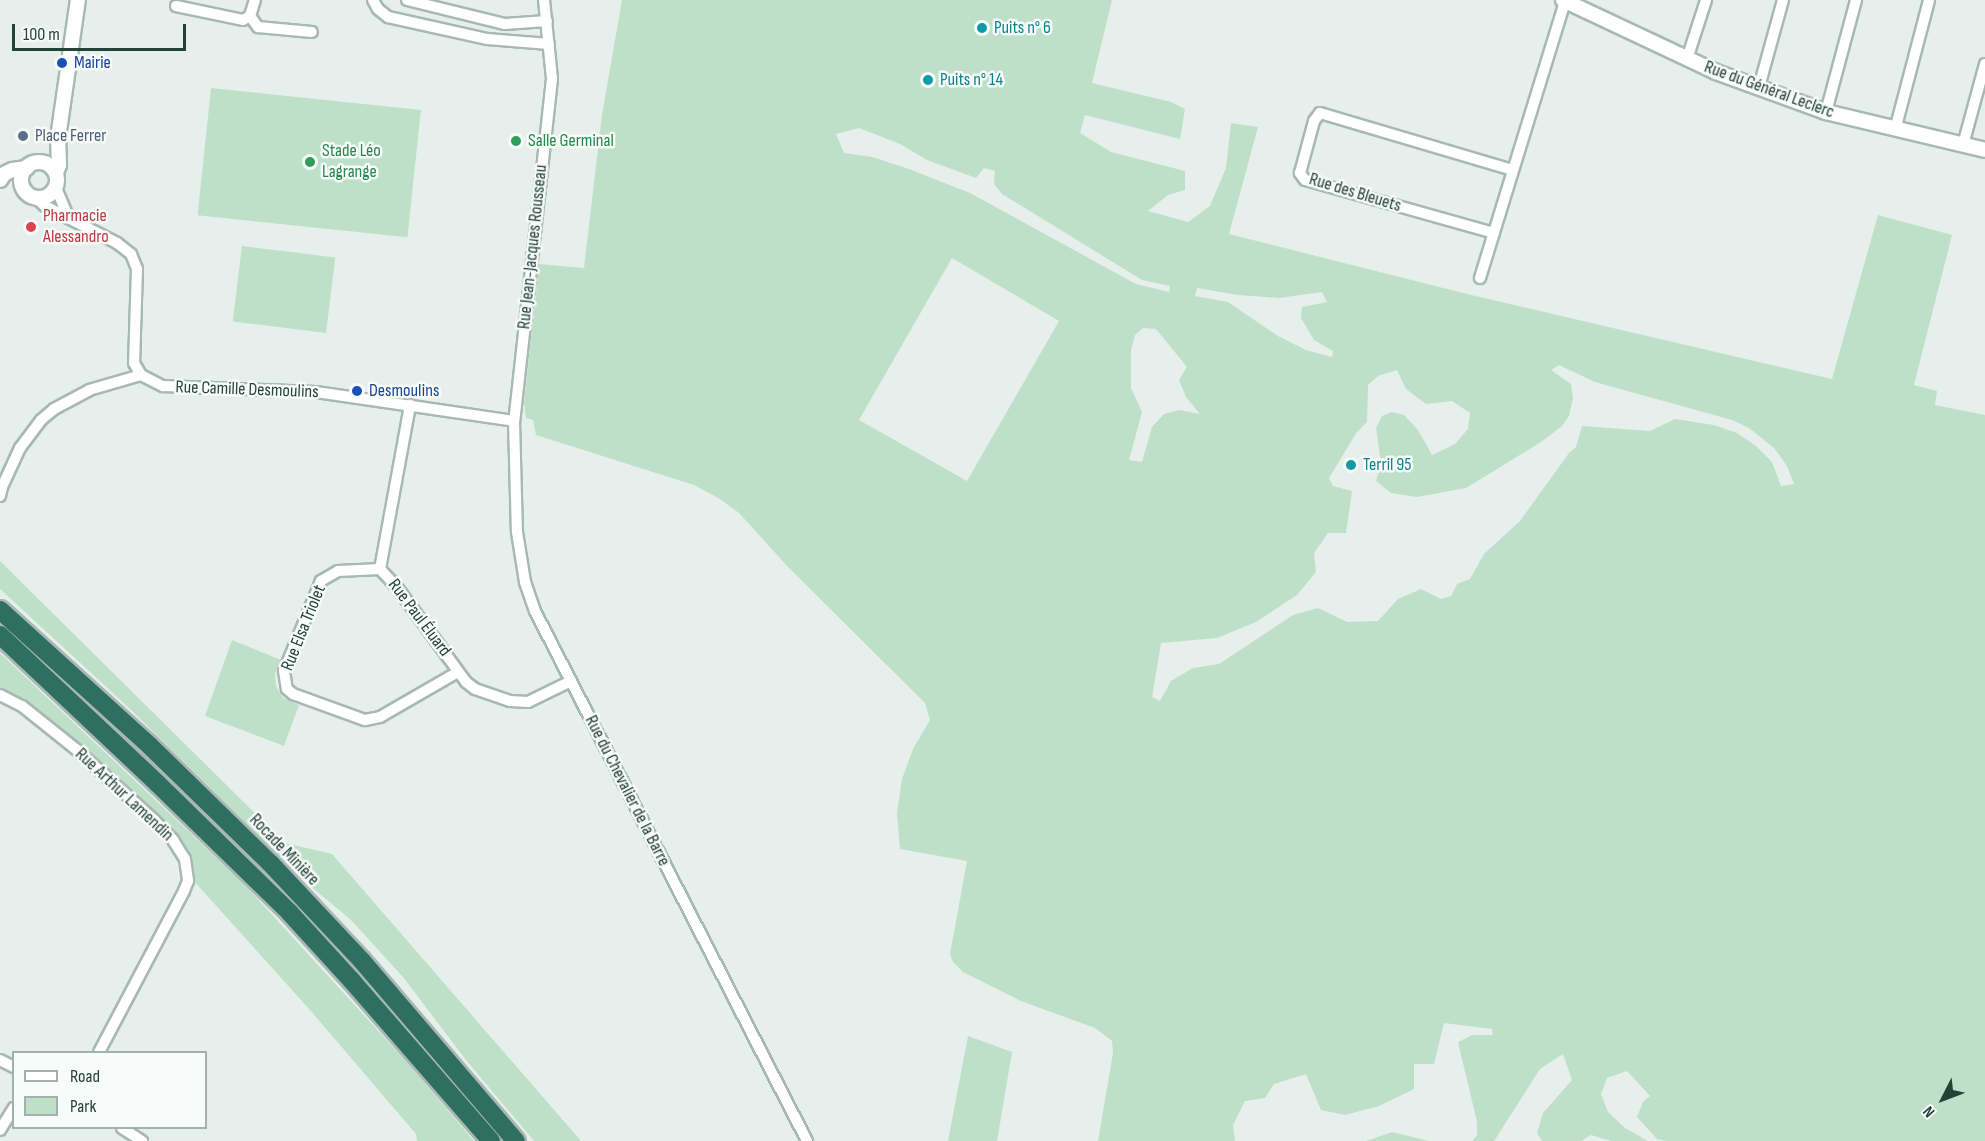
<!DOCTYPE html>
<html>
<head>
<meta charset="utf-8">
<style>
	body { margin:0 }
	#map { position:relative; width:1985px; height:1141px; overflow:hidden; background:#e6efeb; font-family:"Sofia Sans Condensed",sans-serif }
	div>[style] { position:absolute }
	[style*='--x'] { left:calc(var(--x)*1px); top:calc(var(--y)*1px); width:calc(var(--w)*1px); rotate:calc(var(--a)*1deg) }
	.green>* { inset:0; background:#bfe0c8; transform-origin:0 0 }
	.roads { filter:drop-shadow(2px 0 #a8b8b2) drop-shadow(-2px 0 #a8b8b2) drop-shadow(0 2px #a8b8b2) drop-shadow(0 -2px #a8b8b2) }
	.street>* { height:10px; margin:-5px; padding:0 5px; transform-origin:5px; border-radius:5px; background:#fff }
	.secondary>* { height:14px; margin:-7px; padding:0 7px; transform-origin:7px; border-radius:7px; background:#fff }
	.secondary>.ring { margin:-7px; padding:0; box-sizing:content-box; background:none; border:14px solid #fff; border-radius:50% }
	.highway>* { height:18px; margin:-9px; padding:0 9px; transform-origin:9px; border-radius:9px; background:#2f6f62 }
	.dots>* { width:16px; height:16px; translate:-50% -50%; box-sizing:border-box; border:3px solid #f7fbf9; border-radius:50% }
	span { translate:-50% -50%; white-space:nowrap; text-align:center; line-height:1.15; -webkit-text-stroke:5px #f7fbf9; paint-order:stroke }
	.culture-label { font-size:18px; color:#0d838f }
	.left { translate:0 -50%; text-align:left }
	.transit-label { font-size:18px; color:#164399 }
	.street-label { font-size:18px; color:#24423a }
	.service-label { font-size:18px; color:#4e5e75 }
	.leisure-label { font-size:18px; color:#27864d }
	.health-label { font-size:18px; color:#be3a42 }
	.legend { position:absolute; left:12px; top:1051px; width:195px; height:78px; box-sizing:border-box; background:#f7fbf9; border:2px solid #a3b1ad; margin:0; padding:8px 10px; list-style:none; font-size:18px; color:#24423a }
	.legend li { display:flex; align-items:center; gap:12px; height:30px }
	.legend b { width:30px; border:2px solid #a3b1ad }
	.north { position:absolute; left:1913px; top:1069px; width:60px; height:60px; -webkit-text-stroke:4px #f7fbf9; paint-order:stroke; rotate:228deg; font-size:16px; font-weight:700; line-height:24px; text-align:center; color:#24423a }
	.north::after { content:''; display:block; margin:auto; width:21px; height:27px; background:#24423a; clip-path:polygon(50% 0,100% 100%,50% 72%,0 100%) }
	.scale { position:absolute; left:12px; top:24px; width:174px; height:27px; box-sizing:border-box; border:3px solid #24423a; border-top:0; padding-left:8px; font-size:18px; line-height:21px; white-space:nowrap; color:#24423a; -webkit-text-stroke:4px #f7fbf9; paint-order:stroke }
</style>
</head>
<body>
<div id="map">
	<div class="green">
		<div style="clip-path:polygon(evenodd,622px 0,1112px 0,1092px 83px,1171px 102px,1185px 109px,1180px 139px,1085px 115px,1080px 133px,1111px 152px,1185px 171px,1185px 190px,1168px 195px,1148px 211px,1188px 222px,1210px 206px,1226px 168px,1231px 123px,1258px 127px,1229px 234px,1467px 294px,1832px 379px,1878px 215px,1952px 235px,1914px 385px,1937px 391px,1935px 405px,1985px 415px,1985px 1141px,1666px 1141px,1657px 1139px,1637px 1117px,1643px 1102px,1650px 1096px,1627px 1071px,1607px 1078px,1601px 1094px,1608px 1112px,1625px 1128px,1648px 1141px,1611px 1141px,1591px 1135px,1581px 1141px,1542px 1141px,1537px 1133px,1543px 1113px,1572px 1080px,1563px 1054px,1540px 1069px,1494px 1141px,1472px 1141px,1477px 1136px,1477px 1122px,1458px 1042px,1472px 1035px,1493px 1035px,1492px 1029px,1444px 1023px,1434px 1064px,1414px 1064px,1414px 1089px,1379px 1106px,1345px 1115px,1321px 1110px,1306px 1074px,1274px 1084px,1265px 1098px,1245px 1101px,1233px 1125px,1235px 1141px,1098px 1141px,1113px 1053px,1112px 1041px,1095px 1028px,1021px 1001px,963px 972px,953px 962px,950px 954px,967px 861px,900px 849px,897px 813px,902px 779px,913px 749px,930px 720px,925px 703px,788px 567px,739px 513px,720px 499px,694px 485px,536px 435px,533px 420px,526px 418px,524px 403px,539px 264px,584px 268px,602px 115px,622px 0,859px 128px,900px 144px,927px 160px,976px 178px,984px 168px,995px 171px,994px 184px,1002px 194px,1142px 280px,1170px 286px,1169px 292px,1136px 284px,970px 193px,909px 169px,872px 157px,844px 153px,836px 134px,859px 128px,622px 0,952px 258px,1059px 321px,967px 481px,859px 420px,952px 258px,622px 0,1197px 288px,1238px 295px,1279px 298px,1322px 292px,1327px 302px,1302px 307px,1301px 318px,1314px 340px,1333px 351px,1332px 357px,1306px 350px,1278px 336px,1228px 302px,1195px 296px,1197px 288px,622px 0,1143px 328px,1156px 329px,1187px 367px,1179px 380px,1186px 397px,1200px 414px,1179px 410px,1164px 414px,1152px 427px,1142px 462px,1129px 460px,1142px 412px,1131px 388px,1131px 350px,1135px 335px,1143px 328px,622px 0,1559px 365px,1595px 382px,1732px 420px,1749px 428px,1774px 448px,1787px 466px,1794px 484px,1781px 486px,1772px 462px,1756px 446px,1737px 433px,1714px 425px,1675px 419px,1650px 431px,1582px 426px,1576px 447px,1569px 453px,1520px 521px,1484px 554px,1470px 579px,1457px 584px,1451px 596px,1441px 599px,1421px 589px,1398px 599px,1378px 621px,1347px 622px,1318px 608px,1293px 615px,1219px 664px,1193px 668px,1171px 681px,1160px 701px,1152px 697px,1161px 643px,1217px 638px,1256px 622px,1297px 595px,1316px 572px,1314px 553px,1328px 533px,1346px 533px,1352px 491px,1333px 486px,1329px 478px,1357px 432px,1367px 422px,1368px 385px,1378px 376px,1397px 370px,1406px 389px,1426px 404px,1452px 401px,1470px 413px,1468px 429px,1455px 444px,1432px 455px,1418px 430px,1404px 415px,1392px 412px,1382px 416px,1376px 428px,1381px 463px,1376px 481px,1391px 493px,1417px 497px,1466px 488px,1541px 442px,1562px 426px,1569px 416px,1573px 398px,1571px 384px,1551px 370px,1559px 365px)"></div>
		<div style="left:211px;top:88px;width:211px;height:128px;rotate:6deg"></div>
		<div style="left:242px;top:246px;width:94px;height:76px;rotate:7deg"></div>
		<div style="clip-path:polygon(0 561px,285px 843px,332px 854px,581px 1141px,534px 1141px,466px 1060px,403px 977px,351px 920px,308px 884px,127px 706px,0 589px)"></div>
		<div style="clip-path:polygon(232px 640px,281px 660px,275px 674px,276px 686px,283px 698px,299px 705px,284px 746px,205px 716px)"></div>
		<div style="clip-path:polygon(0 653px,242px 882px,405px 1060px,474px 1141px,417px 1141px,416px 1134px,310px 1010px,193px 880px,191px 864px,82px 749px,26px 703px,0 689px)"></div>
		<div style="clip-path:polygon(968px 1036px,1012px 1052px,997px 1141px,948px 1141px)"></div>
		<div style="clip-path:polygon(1392px 1132px,1429px 1141px,1430px 1141px,1366px 1141px)"></div>
	</div>
	<div class="roads">
		<div class="street">
			<div style="--x:373;--y:0;--w:10;--a:61"></div>
			<div style="--x:378;--y:9;--w:13;--a:39"></div>
			<div style="--x:388;--y:17;--w:101;--a:12.5"></div>
			<div style="--x:487;--y:39;--w:62;--a:4.6"></div>
			<div style="--x:407;--y:0;--w:101;--a:13.8"></div>
			<div style="--x:505;--y:24;--w:42;--a:-4.1"></div>
			<div style="--x:544;--y:0;--w:79;--a:84.2"></div>
			<div style="--x:552;--y:79;--w:344;--a:96.3"></div>
			<div style="--x:514;--y:421;--w:111;--a:88.5"></div>
			<div style="--x:517;--y:532;--w:51;--a:80.9"></div>
			<div style="--x:525;--y:582;--w:31;--a:71"></div>
			<div style="--x:535;--y:611;--w:596;--a:62.83"></div>
			<div style="--x:176;--y:6;--w:68;--a:11.8"></div>
			<div style="--x:243;--y:20;--w:8;--a:-30"></div>
			<div style="--x:250;--y:16;--w:17;--a:-73"></div>
			<div style="--x:250;--y:16;--w:14;--a:54"></div>
			<div style="--x:258;--y:27;--w:54;--a:5.3"></div>
			<div style="--x:1687;--y:59;--w:62;--a:-72.1"></div>
			<div style="--x:1759;--y:87;--w:90;--a:-74.6"></div>
			<div style="--x:1826;--y:112;--w:116;--a:-75"></div>
			<div style="--x:1895;--y:130;--w:134;--a:-75.3"></div>
			<div style="--x:1963;--y:145;--w:84;--a:-74.8"></div>
			<div style="--x:56;--y:188;--w:33;--a:67"></div>
			<div style="--x:36;--y:198;--w:12;--a:42"></div>
			<div style="--x:45;--y:206;--w:81;--a:27.2"></div>
			<div style="--x:117;--y:243;--w:18;--a:38"></div>
			<div style="--x:131;--y:254;--w:16;--a:68"></div>
			<div style="--x:137;--y:269;--w:94;--a:91.8"></div>
			<div style="--x:134;--y:363;--w:14;--a:60"></div>
			<div style="--x:141;--y:375;--w:25;--a:27"></div>
			<div style="--x:163;--y:386;--w:153;--a:2.2"></div>
			<div style="--x:316;--y:392;--w:200;--a:8.3"></div>
			<div style="--x:1494;--y:233;--w:196;--a:-164.3"></div>
			<div style="--x:1305;--y:180;--w:9;--a:-126"></div>
			<div style="--x:1300;--y:173;--w:54;--a:-74.9"></div>
			<div style="--x:1314;--y:121;--w:10;--a:-53"></div>
			<div style="--x:1320;--y:113;--w:200;--a:16.5"></div>
			<div style="--x:1480;--y:278;--w:290;--a:-72.9"></div>
			<div style="--x:0;--y:496;--w:9;--a:-77"></div>
			<div style="--x:2;--y:487;--w:43;--a:-65.2"></div>
			<div style="--x:20;--y:448;--w:35;--a:-53"></div>
			<div style="--x:41;--y:420;--w:17;--a:-40"></div>
			<div style="--x:54;--y:409;--w:40;--a:-28"></div>
			<div style="--x:89;--y:390;--w:54;--a:-16.1"></div>
			<div style="--x:380;--y:569;--w:42;--a:177.3"></div>
			<div style="--x:338;--y:571;--w:20;--a:150"></div>
			<div style="--x:321;--y:581;--w:97;--a:112.3"></div>
			<div style="--x:284;--y:671;--w:18;--a:81"></div>
			<div style="--x:287;--y:689;--w:8;--a:40"></div>
			<div style="--x:293;--y:694;--w:77;--a:19.9"></div>
			<div style="--x:365;--y:720;--w:15;--a:-11"></div>
			<div style="--x:380;--y:717;--w:90;--a:-30"></div>
			<div style="--x:380;--y:569;--w:23;--a:47"></div>
			<div style="--x:396;--y:586;--w:119;--a:53.9"></div>
			<div style="--x:466;--y:682;--w:11;--a:38"></div>
			<div style="--x:475;--y:689;--w:37;--a:19"></div>
			<div style="--x:510;--y:701;--w:18;--a:3"></div>
			<div style="--x:528;--y:702;--w:48;--a:-26"></div>
			<div style="--x:380;--y:569;--w:167;--a:-79.6"></div>
			<div style="--x:0;--y:695;--w:25;--a:27"></div>
			<div style="--x:22;--y:706;--w:70;--a:38.7"></div>
			<div style="--x:77;--y:750;--w:104;--a:42.3"></div>
			<div style="--x:154;--y:820;--w:28;--a:46"></div>
			<div style="--x:173;--y:840;--w:22;--a:58"></div>
			<div style="--x:185;--y:859;--w:22;--a:82"></div>
			<div style="--x:188;--y:881;--w:11;--a:112"></div>
			<div style="--x:184;--y:891;--w:182;--a:117.8"></div>
			<div style="--x:0;--y:1060;--w:16;--a:27"></div>
			<div style="--x:122;--y:1128;--w:24;--a:33"></div>
			<div style="--x:0;--y:1130;--w:26;--a:-58"></div>
		</div>
		<div class="secondary">
			<div style="--x:1563;--y:0;--w:169;--a:25.2"></div>
			<div style="--x:1716;--y:72;--w:117;--a:20"></div>
			<div style="--x:1826;--y:112;--w:163;--a:13.4"></div>
			<div class="ring" style="left:21px;top:162px;width:22px;height:22px"></div>
			<div style="--x:56;--y:173;--w:9;--a:-69"></div>
			<div style="--x:59;--y:165;--w:27;--a:-92"></div>
			<div style="--x:58;--y:138;--w:139;--a:-81.8"></div>
			<div style="--x:0;--y:180;--w:7;--a:-56"></div>
			<div style="--x:4;--y:174;--w:9;--a:-27"></div>
			<div style="--x:12;--y:170;--w:15;--a:-8"></div>
		</div>
		<div class="highway">
			<div style="--x:0;--y:610;--w:202;--a:42.2"></div>
			<div style="--x:150;--y:746;--w:168;--a:44.3"></div>
			<div style="--x:270;--y:863;--w:134;--a:46.8"></div>
			<div style="--x:362;--y:961;--w:237;--a:49.5"></div>
			<div style="--x:0;--y:635;--w:216;--a:43.3"></div>
			<div style="--x:157;--y:783;--w:186;--a:44.3"></div>
			<div style="--x:290;--y:913;--w:92;--a:47.6"></div>
			<div style="--x:352;--y:981;--w:212;--a:49"></div>
		</div>
	</div>
	<div class="dots">
		<div style="left:982px;top:28px;background:#0f9aa8"></div>
		<div style="left:62px;top:63px;background:#1a4fb4"></div>
		<div style="left:928px;top:80px;background:#0f9aa8"></div>
		<div style="left:23px;top:136px;background:#5c6f8a"></div>
		<div style="left:516px;top:141px;background:#2e9e5b"></div>
		<div style="left:310px;top:162px;background:#2e9e5b"></div>
		<div style="left:31px;top:227px;background:#e0444e"></div>
		<div style="left:357px;top:391px;background:#1a4fb4"></div>
		<div style="left:1351px;top:465px;background:#0f9aa8"></div>
	</div>
	<div class="culture-label">
		<span class="left" style="left:994px;top:28px">Puits n° 6</span>
		<span class="left" style="left:940px;top:80px">Puits n° 14</span>
		<span class="left" style="left:1363px;top:465px">Terril 95</span>
	</div>
	<div class="transit-label">
		<span class="left" style="left:74px;top:63px">Mairie</span>
		<span class="left" style="left:369px;top:391px">Desmoulins</span>
	</div>
	<div class="street-label">
		<span style="left:1769px;top:90px;rotate:20deg">Rue du Général Leclerc</span>
		<span style="left:1355px;top:193px;rotate:17deg">Rue des Bleuets</span>
		<span style="left:533px;top:247px;rotate:-84deg">Rue Jean-Jacques Rousseau</span>
		<span style="left:247px;top:390px;rotate:2deg">Rue Camille Desmoulins</span>
		<span style="left:419px;top:618px;rotate:53deg">Rue Paul Éluard</span>
		<span style="left:304px;top:628px;rotate:-68deg">Rue Elsa Triolet</span>
		<span style="left:627px;top:791px;rotate:63deg">Rue du Chevalier de la Barre</span>
		<span style="left:124px;top:795px;rotate:43deg">Rue Arthur Lamendin</span>
		<span style="left:284px;top:850px;rotate:46deg">Rocade Minière</span>
	</div>
	<div class="service-label">
		<span class="left" style="left:35px;top:136px">Place Ferrer</span>
	</div>
	<div class="leisure-label">
		<span class="left" style="left:528px;top:141px">Salle Germinal</span>
		<span class="left" style="left:322px;top:162px">Stade Léo<br>Lagrange</span>
	</div>
	<div class="health-label">
		<span class="left" style="left:43px;top:227px">Pharmacie<br>Alessandro</span>
	</div>
	<ul class="legend">
	<li><b style="height:8px;background:#fff"></b>Road</li>
	<li><b style="height:16px;background:#bfe0c8"></b>Park</li>
	</ul>
	<div class="north">N</div>
	<div class="scale">100 m</div>
</div>
</body>
</html>
